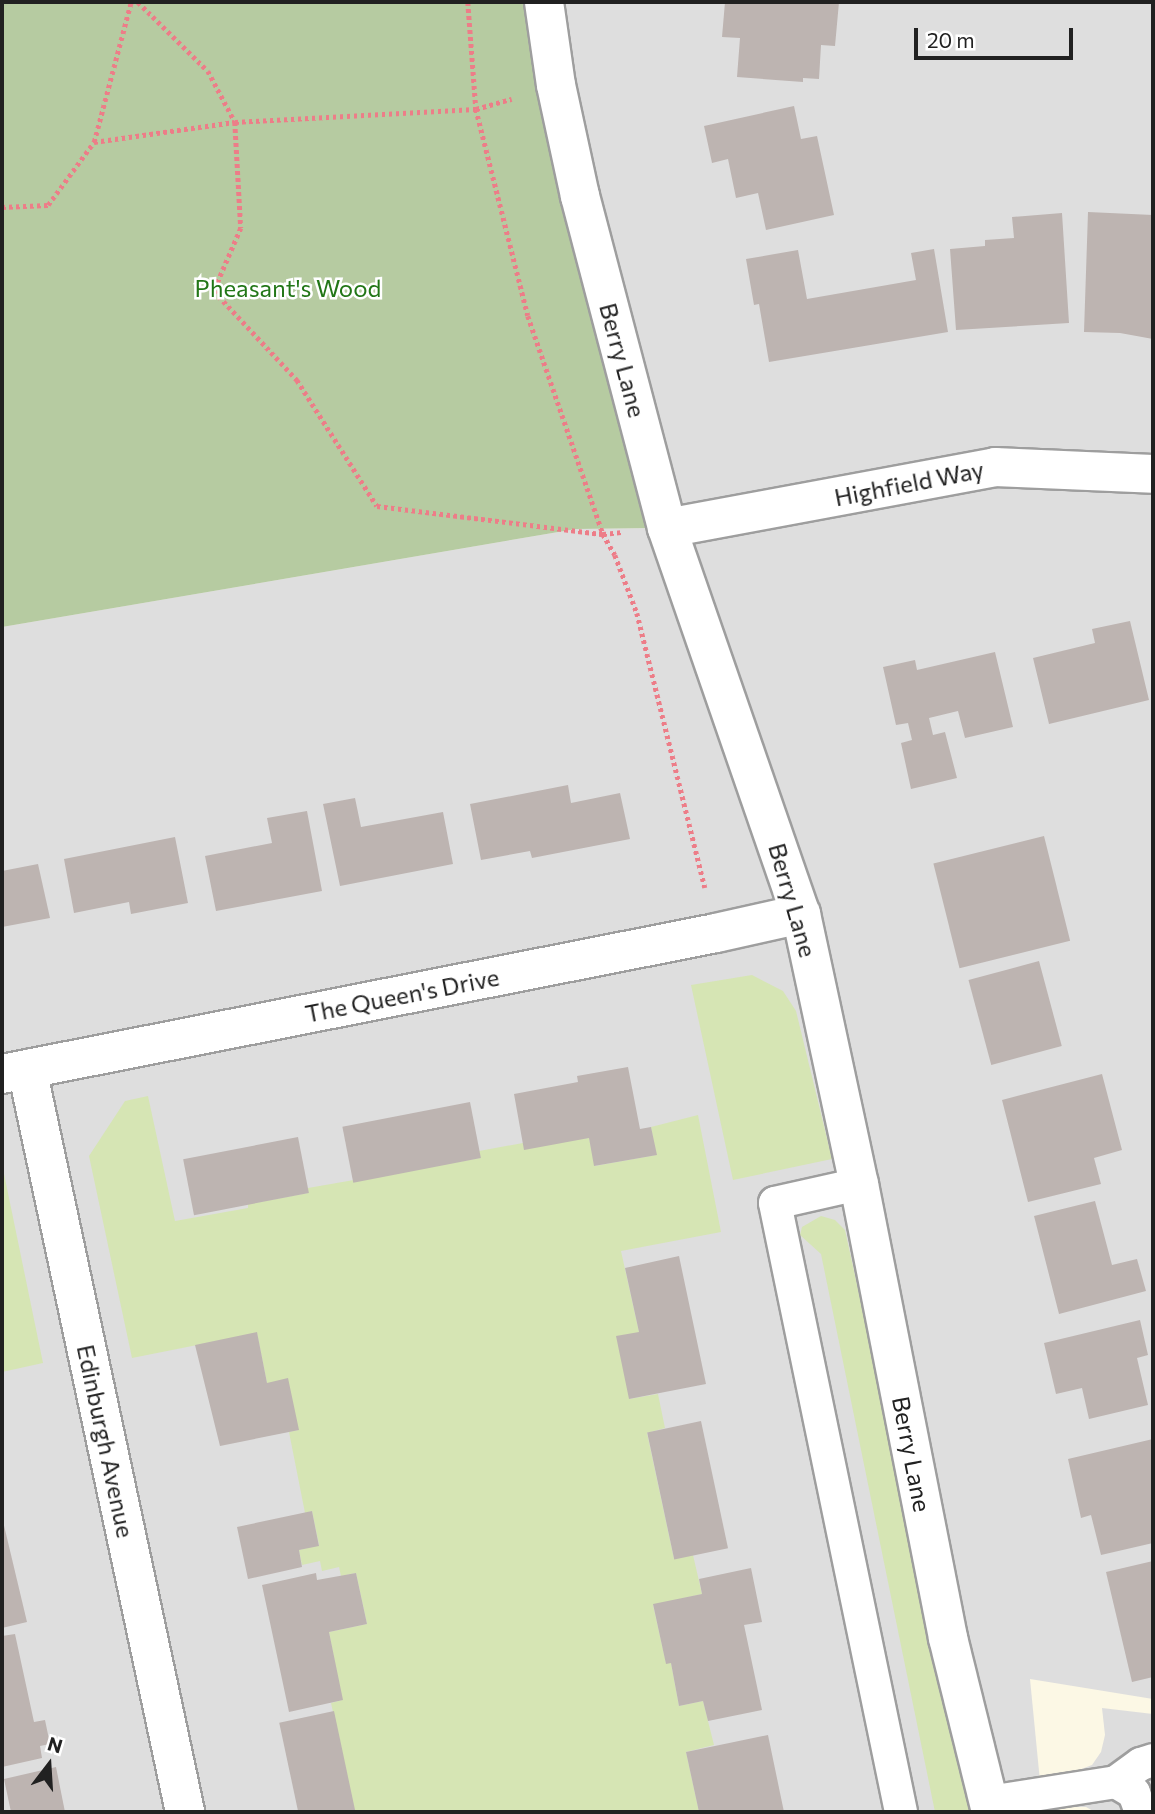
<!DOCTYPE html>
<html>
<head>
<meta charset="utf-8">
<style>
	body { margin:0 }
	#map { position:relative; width:1155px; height:1814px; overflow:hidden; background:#f0ece8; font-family:Commissioner,sans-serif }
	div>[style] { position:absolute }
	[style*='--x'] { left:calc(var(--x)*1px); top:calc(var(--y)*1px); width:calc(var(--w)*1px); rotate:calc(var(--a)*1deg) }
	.residential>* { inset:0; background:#dedede }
	.education>* { inset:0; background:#fcf8e5 }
	.grass>* { inset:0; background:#d6e5b4 }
	.forest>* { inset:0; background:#b6cba1 }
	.parking>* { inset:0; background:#ddd }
	.building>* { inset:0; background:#bdb4b1; transform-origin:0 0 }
	.path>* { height:4.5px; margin-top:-2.25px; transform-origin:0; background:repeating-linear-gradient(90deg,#ed7d88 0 3.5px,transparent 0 7px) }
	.roads { filter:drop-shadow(2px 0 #9e9e9e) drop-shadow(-2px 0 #9e9e9e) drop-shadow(0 2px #9e9e9e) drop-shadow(0 -2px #9e9e9e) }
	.lane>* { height:32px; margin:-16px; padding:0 16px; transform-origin:16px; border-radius:16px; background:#fff }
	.street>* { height:38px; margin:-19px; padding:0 19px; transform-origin:19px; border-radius:19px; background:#fff }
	span { translate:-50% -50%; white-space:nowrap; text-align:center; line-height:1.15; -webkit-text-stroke:5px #fff; paint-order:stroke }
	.park-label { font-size:24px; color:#227617 }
	.street-label { font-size:24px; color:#212121 }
	.frame { position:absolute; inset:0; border:4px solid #212121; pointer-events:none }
	.north { position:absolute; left:14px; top:1730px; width:70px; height:70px; -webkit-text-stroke:5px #fff; paint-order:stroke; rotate:17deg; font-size:19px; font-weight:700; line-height:28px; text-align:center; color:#212121 }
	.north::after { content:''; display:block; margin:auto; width:24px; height:32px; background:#212121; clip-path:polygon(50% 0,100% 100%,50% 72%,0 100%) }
	.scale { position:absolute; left:914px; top:28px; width:159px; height:32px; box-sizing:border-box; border:4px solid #212121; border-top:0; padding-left:9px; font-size:21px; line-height:24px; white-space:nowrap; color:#212121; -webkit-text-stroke:5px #fff; paint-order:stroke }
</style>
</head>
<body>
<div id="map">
	<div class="residential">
		<div style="clip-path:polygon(544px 2px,1153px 2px,1153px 1812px,2px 1812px,2px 627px,576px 529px,667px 528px)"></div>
	</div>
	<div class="education">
		<div style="clip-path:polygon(1030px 1679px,1153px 1699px,1153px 1812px,1043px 1812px)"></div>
	</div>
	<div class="grass">
		<div style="clip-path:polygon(752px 975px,783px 991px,796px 1011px,832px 1159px,733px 1180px,691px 985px)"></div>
		<div style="clip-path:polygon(148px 1096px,175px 1221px,248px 1208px,248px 1204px,308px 1193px,308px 1188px,480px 1158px,479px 1151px,523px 1143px,589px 1138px,595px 1166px,656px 1155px,651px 1127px,698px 1115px,721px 1232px,621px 1251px,639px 1332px,629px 1399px,658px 1394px,665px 1428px,647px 1433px,674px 1559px,693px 1555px,702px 1594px,653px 1605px,666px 1663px,671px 1663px,679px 1706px,703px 1701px,714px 1745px,686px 1752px,699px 1812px,355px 1812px,331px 1703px,342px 1700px,329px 1632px,367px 1624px,356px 1573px,341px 1576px,339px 1567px,322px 1571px,320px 1561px,302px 1565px,299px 1550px,319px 1545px,312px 1511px,305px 1513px,289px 1432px,298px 1430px,267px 1383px,257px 1333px,132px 1358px,89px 1156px,125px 1101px)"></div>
		<div style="clip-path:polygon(2px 1164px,43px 1363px,2px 1372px)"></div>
		<div style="clip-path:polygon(821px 1216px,835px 1220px,845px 1230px,973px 1812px,935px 1812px,821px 1254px,800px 1235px,802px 1227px)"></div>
	</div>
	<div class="forest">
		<div style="clip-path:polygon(2px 2px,528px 2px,653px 528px,576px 529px,2px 627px)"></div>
	</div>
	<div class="parking">
		<div style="clip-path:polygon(1102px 1708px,1153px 1714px,1153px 1812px,1095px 1812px,1086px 1807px,1069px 1807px,1063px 1776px,1092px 1765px,1101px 1752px,1105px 1735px)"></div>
	</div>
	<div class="building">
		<div style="clip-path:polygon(725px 2px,839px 2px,835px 46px,821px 45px,819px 79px,803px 78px,803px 82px,737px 77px,740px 38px,722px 37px)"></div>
		<div style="clip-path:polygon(794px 106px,801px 139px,817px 136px,834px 215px,766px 230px,758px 193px,736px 198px,728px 159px,712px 163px,704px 126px)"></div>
		<div style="clip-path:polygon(1088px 212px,1153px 215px,1153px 339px,1120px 333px,1084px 332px)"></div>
		<div style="clip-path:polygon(1062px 213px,1069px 323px,956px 330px,950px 249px,985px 246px,985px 240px,1014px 238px,1012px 217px)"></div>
		<div style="clip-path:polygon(934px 249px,948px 332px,769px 362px,759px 304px,754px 305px,746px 259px,798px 250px,807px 299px,916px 280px,911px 253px)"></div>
		<div style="clip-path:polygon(1130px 621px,1149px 700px,1049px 724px,1033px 658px,1095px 643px,1092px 629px)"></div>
		<div style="clip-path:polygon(995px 652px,1013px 727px,965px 738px,958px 711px,929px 718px,933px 735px,945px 732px,957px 778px,911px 789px,901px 743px,912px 740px,908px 723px,896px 725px,883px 667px,915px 660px,917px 670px)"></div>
		<div style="clip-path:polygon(568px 785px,571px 803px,620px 793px,630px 839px,532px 858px,530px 851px,481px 860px,470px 804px)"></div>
		<div style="clip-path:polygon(355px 798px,361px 827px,443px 812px,453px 864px,340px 886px,323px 804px)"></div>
		<div style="clip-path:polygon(307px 811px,322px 891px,216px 911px,205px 856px,272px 843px,267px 818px)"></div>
		<div style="left:1044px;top:836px;width:108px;height:114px;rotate:76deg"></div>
		<div style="clip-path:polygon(175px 837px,188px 903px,131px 914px,129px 902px,74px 913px,64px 859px)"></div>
		<div style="clip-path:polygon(38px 864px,50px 918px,2px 927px,2px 871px)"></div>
		<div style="left:1039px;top:961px;width:88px;height:73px;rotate:75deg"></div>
		<div style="clip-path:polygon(628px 1067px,640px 1129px,651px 1127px,657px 1155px,594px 1166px,589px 1138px,524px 1150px,514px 1094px,578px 1082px,577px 1076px)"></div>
		<div style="clip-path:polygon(1102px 1074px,1122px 1150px,1094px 1158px,1101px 1184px,1028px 1202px,1002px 1100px)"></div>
		<div style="left:470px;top:1102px;width:57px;height:130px;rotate:79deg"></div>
		<div style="left:298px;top:1137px;width:57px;height:117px;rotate:79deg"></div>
		<div style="clip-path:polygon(1095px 1201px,1112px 1265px,1137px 1259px,1146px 1291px,1059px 1314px,1034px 1216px)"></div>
		<div style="clip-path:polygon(679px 1256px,706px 1384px,629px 1399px,616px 1336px,639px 1332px,625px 1268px)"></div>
		<div style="clip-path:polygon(1140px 1320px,1148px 1355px,1137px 1358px,1148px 1405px,1089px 1419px,1082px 1388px,1056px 1394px,1044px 1343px)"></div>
		<div style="clip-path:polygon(257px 1332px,267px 1383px,288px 1378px,299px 1430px,220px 1446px,195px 1345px)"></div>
		<div style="left:701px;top:1421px;width:130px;height:55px;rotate:78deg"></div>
		<div style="clip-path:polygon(1153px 1439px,1153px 1543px,1101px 1555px,1091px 1515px,1081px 1518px,1068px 1459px)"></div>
		<div style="clip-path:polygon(312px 1511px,319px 1546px,299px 1550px,302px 1567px,248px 1579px,237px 1527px)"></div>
		<div style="clip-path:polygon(2px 1517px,27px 1622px,2px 1628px)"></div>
		<div style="clip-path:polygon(1153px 1561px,1153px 1677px,1132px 1682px,1106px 1572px)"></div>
		<div style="clip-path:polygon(751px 1568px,762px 1622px,744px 1625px,762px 1710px,708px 1721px,703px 1701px,679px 1706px,671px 1663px,666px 1664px,653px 1604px,702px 1594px,699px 1579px)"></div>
		<div style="clip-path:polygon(316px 1573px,317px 1580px,356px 1573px,367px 1624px,329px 1632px,343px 1700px,289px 1712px,262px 1585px)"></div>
		<div style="clip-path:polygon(15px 1634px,34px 1722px,45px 1720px,50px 1744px,40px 1746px,42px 1758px,2px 1767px,2px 1636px)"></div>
		<div style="left:334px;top:1711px;width:103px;height:56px;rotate:78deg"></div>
		<div style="clip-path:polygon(768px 1735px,784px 1812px,699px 1812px,686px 1752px)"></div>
		<div style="clip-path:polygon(56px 1767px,65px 1812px,11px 1812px,4px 1779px)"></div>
	</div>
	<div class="path">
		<div style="--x:138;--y:2;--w:98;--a:44.6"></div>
		<div style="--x:208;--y:71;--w:58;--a:62.1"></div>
		<div style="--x:235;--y:122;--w:106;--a:86.8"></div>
		<div style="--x:241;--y:228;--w:69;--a:113.2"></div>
		<div style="--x:214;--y:291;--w:122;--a:47"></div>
		<div style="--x:297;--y:380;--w:149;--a:57.6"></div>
		<div style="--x:377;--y:506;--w:228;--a:7.1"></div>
		<div style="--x:603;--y:534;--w:18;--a:-6"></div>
		<div style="--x:468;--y:2;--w:107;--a:85.7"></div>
		<div style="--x:476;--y:109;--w:213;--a:75.9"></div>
		<div style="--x:528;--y:316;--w:231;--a:71"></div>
		<div style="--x:603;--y:534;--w:24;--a:60"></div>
		<div style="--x:615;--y:555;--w:62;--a:69.2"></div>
		<div style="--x:637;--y:613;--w:283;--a:76.1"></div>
		<div style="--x:94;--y:142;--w:145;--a:-75.2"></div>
		<div style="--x:2;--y:207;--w:46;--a:-2.5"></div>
		<div style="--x:48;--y:205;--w:78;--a:-53.9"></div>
		<div style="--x:94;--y:142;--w:142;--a:-8.1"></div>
		<div style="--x:235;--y:122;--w:241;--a:-3.1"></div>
		<div style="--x:476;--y:109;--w:37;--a:-16"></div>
	</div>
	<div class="roads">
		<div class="lane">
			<div style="--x:859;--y:1184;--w:86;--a:167.3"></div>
			<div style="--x:775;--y:1203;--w:622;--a:78.31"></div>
			<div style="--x:1116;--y:1782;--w:21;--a:31"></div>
			<div style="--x:1134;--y:1793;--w:20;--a:70"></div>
			<div style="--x:989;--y:1802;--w:129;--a:-8.9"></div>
			<div style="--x:1116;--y:1782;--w:31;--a:-36"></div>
			<div style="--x:1141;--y:1764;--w:13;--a:-18"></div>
		</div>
		<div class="street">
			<div style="--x:544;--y:2;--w:84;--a:81.8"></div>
			<div style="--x:556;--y:85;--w:114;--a:77.8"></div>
			<div style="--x:580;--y:196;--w:343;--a:75.3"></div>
			<div style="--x:667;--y:528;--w:409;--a:70.9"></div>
			<div style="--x:801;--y:914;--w:276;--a:77.9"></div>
			<div style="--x:859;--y:1184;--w:463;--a:78.9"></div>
			<div style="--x:948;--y:1638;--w:179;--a:76.1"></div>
			<div style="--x:667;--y:528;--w:334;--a:-10.5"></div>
			<div style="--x:995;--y:467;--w:158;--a:2.5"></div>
			<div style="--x:27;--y:1069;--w:760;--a:77.99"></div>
			<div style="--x:2;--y:1074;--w:728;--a:-11.17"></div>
			<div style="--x:716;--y:933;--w:87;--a:-12.6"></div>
		</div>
	</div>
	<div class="park-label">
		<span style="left:288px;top:288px">Pheasant's Wood</span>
	</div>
	<div class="street-label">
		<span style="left:623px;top:360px;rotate:75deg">Berry Lane</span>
		<span style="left:909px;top:483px;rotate:-11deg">Highfield Way</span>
		<span style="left:793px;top:900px;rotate:74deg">Berry Lane</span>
		<span style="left:402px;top:995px;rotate:-11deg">The Queen's Drive</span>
		<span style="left:106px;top:1441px;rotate:78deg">Edinburgh Avenue</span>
		<span style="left:912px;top:1454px;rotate:79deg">Berry Lane</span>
	</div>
	<div class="frame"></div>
	<div class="north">N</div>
	<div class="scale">20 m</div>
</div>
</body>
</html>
